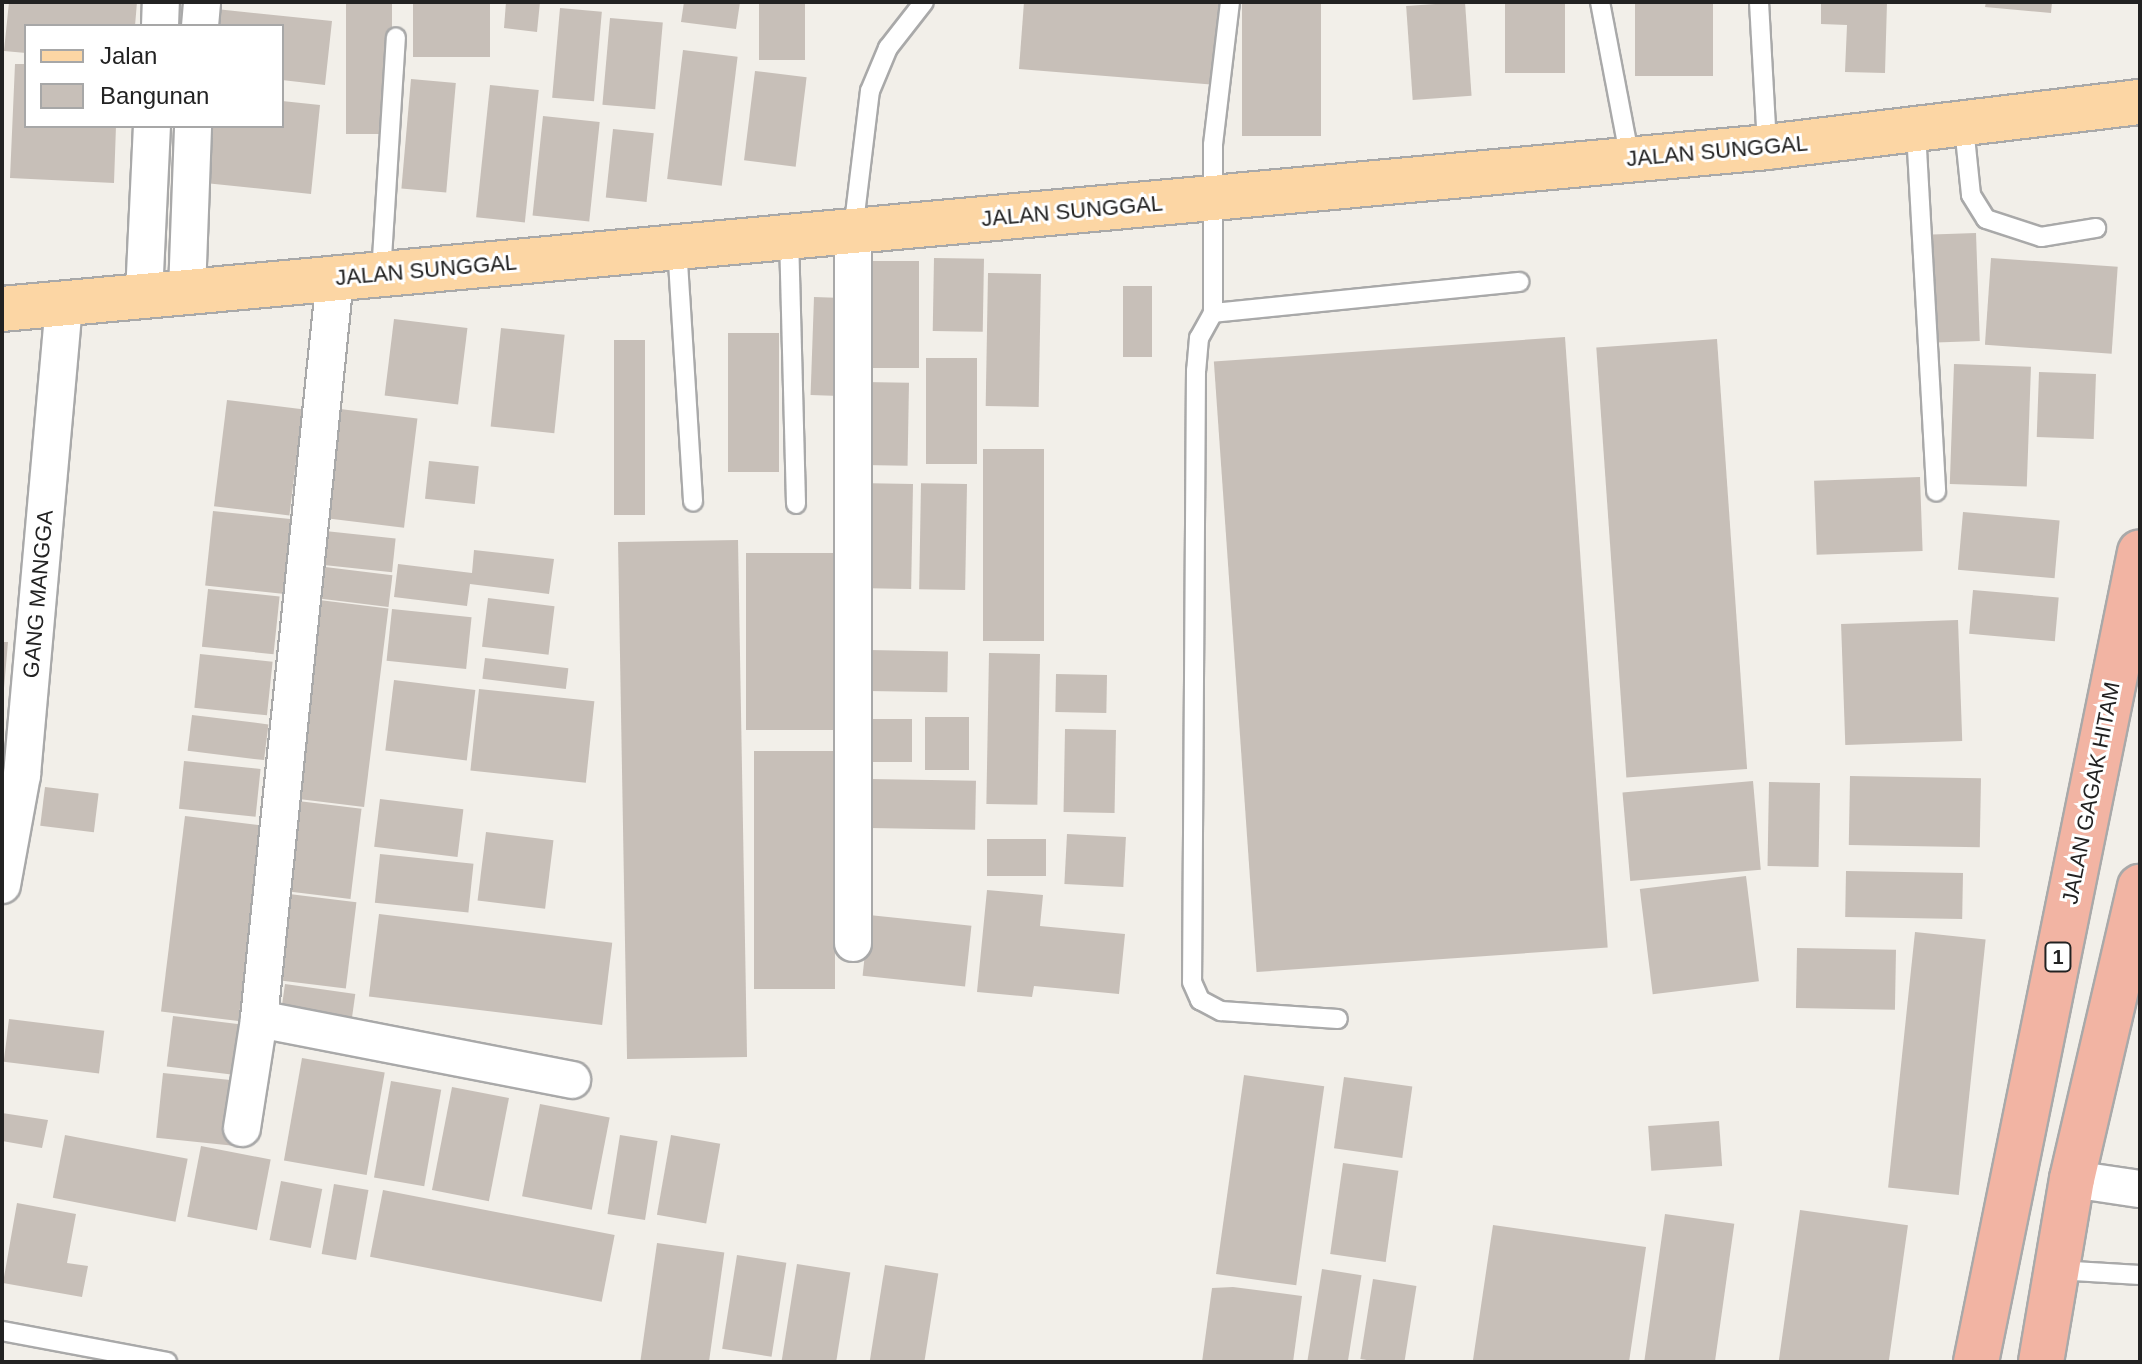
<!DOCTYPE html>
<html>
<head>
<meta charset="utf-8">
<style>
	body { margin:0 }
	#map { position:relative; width:2142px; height:1364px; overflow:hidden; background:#f2efe9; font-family:Helvetica,sans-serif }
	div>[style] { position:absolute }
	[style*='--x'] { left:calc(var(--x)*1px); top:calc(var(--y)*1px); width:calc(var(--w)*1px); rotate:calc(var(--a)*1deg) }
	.building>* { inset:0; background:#c7bfb8; transform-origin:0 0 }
	.roads { filter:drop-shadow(2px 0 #a9a9a9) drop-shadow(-2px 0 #a9a9a9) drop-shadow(0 2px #a9a9a9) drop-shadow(0 -2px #a9a9a9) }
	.service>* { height:18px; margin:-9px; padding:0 9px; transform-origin:9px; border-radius:9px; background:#fff }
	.minor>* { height:36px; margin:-18px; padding:0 18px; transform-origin:18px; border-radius:18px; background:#fff }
	.primary>* { height:44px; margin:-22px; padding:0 22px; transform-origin:22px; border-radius:22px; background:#fcd6a4 }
	.trunk>* { height:44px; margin:-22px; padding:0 22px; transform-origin:22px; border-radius:22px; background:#f2b4a3 }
	span { translate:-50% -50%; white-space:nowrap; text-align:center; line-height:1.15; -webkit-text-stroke:6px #fff; paint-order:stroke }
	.shield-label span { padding:2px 6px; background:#fff; border:2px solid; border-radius:6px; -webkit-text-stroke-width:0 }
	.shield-label { font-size:20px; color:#222; font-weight:700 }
	.street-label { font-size:22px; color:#222 }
	.frame { position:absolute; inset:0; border:4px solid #222; pointer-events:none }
	.legend { position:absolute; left:24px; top:24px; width:260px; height:104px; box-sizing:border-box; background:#fff; border:2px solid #a7a7a7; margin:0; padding:10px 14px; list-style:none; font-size:24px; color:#222 }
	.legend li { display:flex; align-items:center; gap:16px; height:40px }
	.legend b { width:40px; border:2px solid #a7a7a7 }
</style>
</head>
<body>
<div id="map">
	<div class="building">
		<div style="clip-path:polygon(9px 2px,137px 2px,135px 26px,26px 26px,26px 53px,4px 51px)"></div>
		<div style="left:346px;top:2px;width:46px;height:132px"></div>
		<div style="left:413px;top:2px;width:77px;height:55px"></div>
		<div style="clip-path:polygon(506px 2px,540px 2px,537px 32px,504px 28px)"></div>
		<div style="clip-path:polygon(684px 2px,740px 2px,736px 29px,681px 22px)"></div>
		<div style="left:759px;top:2px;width:46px;height:58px"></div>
		<div style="clip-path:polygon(1024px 2px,1224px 2px,1217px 85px,1019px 69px)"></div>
		<div style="left:1242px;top:2px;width:79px;height:134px"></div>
		<div style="left:1465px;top:2px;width:94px;height:59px;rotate:86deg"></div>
		<div style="left:1505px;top:2px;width:60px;height:71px"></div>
		<div style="left:1635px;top:2px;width:78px;height:74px"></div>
		<div style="clip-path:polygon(1821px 2px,1887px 2px,1885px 73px,1845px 72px,1847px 25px,1821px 24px)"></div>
		<div style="clip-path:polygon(1986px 2px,2052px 2px,2051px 13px,1985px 7px)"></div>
		<div style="left:560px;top:8px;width:42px;height:90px;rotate:5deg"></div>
		<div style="clip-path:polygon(216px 9px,332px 21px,325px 85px,282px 80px,282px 26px,214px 26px)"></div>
		<div style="left:610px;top:18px;width:53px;height:87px;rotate:5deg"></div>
		<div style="left:683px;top:50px;width:55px;height:130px;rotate:7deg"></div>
		<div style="clip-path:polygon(15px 64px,26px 64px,26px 126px,116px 126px,114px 183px,10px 178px)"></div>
		<div style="left:755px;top:71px;width:52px;height:90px;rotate:7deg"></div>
		<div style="left:411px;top:79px;width:45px;height:110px;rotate:5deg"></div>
		<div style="left:490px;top:85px;width:49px;height:133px;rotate:6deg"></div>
		<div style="clip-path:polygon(282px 101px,320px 105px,311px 194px,205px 183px,211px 126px,282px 126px)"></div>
		<div style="left:543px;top:116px;width:57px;height:100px;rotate:6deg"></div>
		<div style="left:613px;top:129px;width:41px;height:69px;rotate:6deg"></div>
		<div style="left:1976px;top:233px;width:108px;height:44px;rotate:88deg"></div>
		<div style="left:934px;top:258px;width:50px;height:73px;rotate:1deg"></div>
		<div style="left:1991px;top:258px;width:127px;height:87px;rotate:4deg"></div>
		<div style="left:863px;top:261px;width:56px;height:107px"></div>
		<div style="left:988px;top:273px;width:53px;height:133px;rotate:1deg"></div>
		<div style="left:1152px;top:286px;width:71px;height:29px;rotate:90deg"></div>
		<div style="left:814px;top:297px;width:29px;height:98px;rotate:2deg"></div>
		<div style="left:394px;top:319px;width:74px;height:77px;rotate:7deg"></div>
		<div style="left:501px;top:328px;width:64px;height:99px;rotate:6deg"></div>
		<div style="left:728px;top:333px;width:51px;height:139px"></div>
		<div style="left:1565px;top:337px;width:612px;height:352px;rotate:86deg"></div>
		<div style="left:1717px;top:339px;width:431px;height:121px;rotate:86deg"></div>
		<div style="left:614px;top:340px;width:31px;height:175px"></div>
		<div style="left:926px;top:358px;width:51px;height:106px"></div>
		<div style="left:1954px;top:364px;width:77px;height:120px;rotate:2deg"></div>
		<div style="left:2039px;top:372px;width:57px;height:65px;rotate:2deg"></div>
		<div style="left:864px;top:382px;width:45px;height:83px;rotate:1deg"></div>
		<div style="left:227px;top:400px;width:76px;height:107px;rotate:7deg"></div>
		<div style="left:340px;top:409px;width:78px;height:110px;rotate:7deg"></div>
		<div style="left:983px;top:449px;width:61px;height:192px"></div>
		<div style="left:429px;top:461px;width:50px;height:38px;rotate:6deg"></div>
		<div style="left:1920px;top:477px;width:74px;height:106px;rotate:88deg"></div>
		<div style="left:913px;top:484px;width:105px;height:41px;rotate:91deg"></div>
		<div style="left:967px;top:484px;width:106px;height:46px;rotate:91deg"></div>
		<div style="left:213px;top:511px;width:80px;height:75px;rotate:6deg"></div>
		<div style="left:1963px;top:512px;width:97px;height:58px;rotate:5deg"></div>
		<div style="left:325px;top:531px;width:71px;height:34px;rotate:6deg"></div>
		<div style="left:738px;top:540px;width:517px;height:120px;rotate:89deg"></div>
		<div style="clip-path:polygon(474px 550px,554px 559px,549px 594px,470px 584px,467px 606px,394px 597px,398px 564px,472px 573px)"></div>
		<div style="left:746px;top:553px;width:93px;height:177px"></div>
		<div style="left:317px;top:566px;width:76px;height:32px;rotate:7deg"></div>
		<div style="left:208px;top:589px;width:72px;height:58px;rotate:6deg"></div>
		<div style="left:1973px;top:590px;width:86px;height:44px;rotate:5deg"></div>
		<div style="left:488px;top:598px;width:67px;height:49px;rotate:7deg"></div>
		<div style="left:311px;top:599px;width:78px;height:200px;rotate:7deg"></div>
		<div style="left:392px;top:609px;width:80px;height:52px;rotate:6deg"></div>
		<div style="left:1958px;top:620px;width:121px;height:117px;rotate:88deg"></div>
		<div style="clip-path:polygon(2px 642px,8px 642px,4px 688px,2px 687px)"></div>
		<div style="left:869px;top:650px;width:79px;height:41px;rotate:1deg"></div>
		<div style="left:989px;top:653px;width:51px;height:151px;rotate:1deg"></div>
		<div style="left:200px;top:654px;width:73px;height:54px;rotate:6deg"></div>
		<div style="left:485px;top:658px;width:84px;height:21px;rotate:7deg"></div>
		<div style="left:1056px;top:674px;width:51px;height:38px;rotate:1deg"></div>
		<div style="left:394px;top:680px;width:82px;height:71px;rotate:7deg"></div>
		<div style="left:479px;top:689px;width:116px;height:82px;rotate:6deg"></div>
		<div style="left:192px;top:715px;width:77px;height:36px;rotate:7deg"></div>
		<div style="left:925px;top:717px;width:44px;height:53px"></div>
		<div style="left:868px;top:719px;width:44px;height:43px"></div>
		<div style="left:1065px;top:729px;width:51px;height:83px;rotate:1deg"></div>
		<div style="left:754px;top:751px;width:81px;height:238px"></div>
		<div style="left:184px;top:761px;width:77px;height:48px;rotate:6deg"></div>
		<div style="left:1850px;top:776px;width:131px;height:69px;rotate:1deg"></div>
		<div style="left:871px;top:779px;width:105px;height:49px;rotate:1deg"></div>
		<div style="left:1753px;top:781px;width:89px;height:131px;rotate:85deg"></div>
		<div style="left:1769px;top:782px;width:51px;height:84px;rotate:1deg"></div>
		<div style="left:45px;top:787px;width:54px;height:39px;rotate:7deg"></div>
		<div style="left:380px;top:799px;width:84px;height:48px;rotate:7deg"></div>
		<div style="left:298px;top:801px;width:64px;height:91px;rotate:7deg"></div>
		<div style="left:185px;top:816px;width:78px;height:197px;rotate:7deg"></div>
		<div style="left:486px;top:832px;width:68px;height:69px;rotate:7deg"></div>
		<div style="left:1067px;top:834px;width:59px;height:50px;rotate:3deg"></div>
		<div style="left:987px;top:839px;width:59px;height:37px"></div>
		<div style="left:380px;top:854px;width:94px;height:49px;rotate:6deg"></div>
		<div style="left:1846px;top:871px;width:117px;height:46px;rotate:1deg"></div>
		<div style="left:1746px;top:876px;width:106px;height:107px;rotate:83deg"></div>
		<div style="clip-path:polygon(987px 890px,1043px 895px,1040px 926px,1125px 934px,1119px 994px,1034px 986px,1032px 997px,977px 992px)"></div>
		<div style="left:281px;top:893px;width:76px;height:87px;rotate:7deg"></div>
		<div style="left:379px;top:914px;width:235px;height:83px;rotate:7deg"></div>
		<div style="left:869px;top:915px;width:103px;height:61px;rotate:6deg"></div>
		<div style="left:1915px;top:932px;width:71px;height:257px;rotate:6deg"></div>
		<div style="left:1797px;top:948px;width:99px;height:60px;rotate:1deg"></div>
		<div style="left:285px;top:984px;width:71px;height:32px;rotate:8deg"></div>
		<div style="left:173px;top:1016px;width:67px;height:51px;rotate:7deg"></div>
		<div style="left:9px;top:1019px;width:96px;height:43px;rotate:7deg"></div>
		<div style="left:302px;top:1058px;width:84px;height:104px;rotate:10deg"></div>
		<div style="left:163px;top:1073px;width:80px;height:65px;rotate:6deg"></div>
		<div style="left:1244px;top:1075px;width:81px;height:201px;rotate:8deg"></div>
		<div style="left:1344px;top:1077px;width:69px;height:72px;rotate:8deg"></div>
		<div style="left:391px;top:1081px;width:51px;height:98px;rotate:10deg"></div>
		<div style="left:452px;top:1087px;width:58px;height:105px;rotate:11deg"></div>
		<div style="left:540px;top:1104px;width:71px;height:94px;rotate:11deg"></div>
		<div style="clip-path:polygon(2px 1113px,48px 1120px,42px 1148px,2px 1141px)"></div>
		<div style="left:1719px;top:1121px;width:45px;height:71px;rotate:86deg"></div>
		<div style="left:65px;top:1135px;width:125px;height:64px;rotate:11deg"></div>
		<div style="left:620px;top:1135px;width:38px;height:80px;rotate:9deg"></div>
		<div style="left:671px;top:1135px;width:50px;height:81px;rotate:10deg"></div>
		<div style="left:201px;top:1146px;width:71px;height:72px;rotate:11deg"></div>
		<div style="left:1343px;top:1163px;width:56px;height:92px;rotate:8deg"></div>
		<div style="left:281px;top:1181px;width:42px;height:60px;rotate:11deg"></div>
		<div style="left:334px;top:1184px;width:35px;height:71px;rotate:10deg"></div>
		<div style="left:383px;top:1190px;width:236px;height:68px;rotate:11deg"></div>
		<div style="clip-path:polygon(17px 1203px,76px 1214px,67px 1263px,88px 1266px,82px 1297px,3px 1283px)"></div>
		<div style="left:1800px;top:1210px;width:109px;height:154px;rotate:8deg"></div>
		<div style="left:1665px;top:1214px;width:70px;height:150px;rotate:8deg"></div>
		<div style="clip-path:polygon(1493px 1225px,1646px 1247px,1629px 1362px,1473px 1360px)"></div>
		<div style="left:657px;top:1243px;width:68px;height:120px;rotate:8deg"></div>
		<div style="left:737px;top:1255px;width:50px;height:95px;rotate:9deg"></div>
		<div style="left:797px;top:1264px;width:54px;height:99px;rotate:9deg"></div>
		<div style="left:885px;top:1265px;width:54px;height:98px;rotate:9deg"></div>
		<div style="left:1322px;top:1269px;width:40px;height:94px;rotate:9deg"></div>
		<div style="left:1373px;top:1279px;width:44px;height:81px;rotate:9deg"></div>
		<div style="clip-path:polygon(1233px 1287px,1302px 1296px,1293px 1362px,1202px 1362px,1212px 1288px)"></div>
	</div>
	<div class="roads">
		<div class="service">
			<div style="--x:1230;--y:2;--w:144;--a:96.8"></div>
			<div style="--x:1213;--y:145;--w:168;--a:90"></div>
			<div style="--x:1213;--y:313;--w:29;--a:119"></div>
			<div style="--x:1199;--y:338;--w:32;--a:95"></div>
			<div style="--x:1196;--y:370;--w:612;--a:90.37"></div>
			<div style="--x:1192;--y:982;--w:20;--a:66"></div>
			<div style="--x:1200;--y:1000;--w:24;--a:28"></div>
			<div style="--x:1221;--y:1011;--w:117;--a:3.9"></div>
			<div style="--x:1600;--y:2;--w:160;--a:79.2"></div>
			<div style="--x:1759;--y:2;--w:145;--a:86.8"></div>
			<div style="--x:1964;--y:127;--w:68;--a:84.1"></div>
			<div style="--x:1971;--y:195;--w:28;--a:58"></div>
			<div style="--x:1986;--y:219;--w:58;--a:18.1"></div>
			<div style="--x:2041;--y:237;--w:56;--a:-9.3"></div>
			<div style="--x:1916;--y:131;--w:361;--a:86.8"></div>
			<div style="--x:853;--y:231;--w:141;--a:-83.1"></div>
			<div style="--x:870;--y:91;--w:47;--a:-67.3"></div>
			<div style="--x:888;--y:48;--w:58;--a:-52"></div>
			<div style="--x:789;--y:236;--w:268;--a:88.5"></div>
			<div style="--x:677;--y:246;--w:256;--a:86.4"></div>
			<div style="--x:381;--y:274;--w:237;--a:-86.4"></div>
			<div style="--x:1213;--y:313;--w:308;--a:-5.8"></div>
			<div style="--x:2057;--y:1270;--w:83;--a:3.4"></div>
			<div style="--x:2;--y:1331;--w:168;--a:10.6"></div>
		</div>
		<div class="minor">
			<div style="--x:160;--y:26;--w:24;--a:-88"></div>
			<div style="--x:200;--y:26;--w:24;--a:-85"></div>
			<div style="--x:335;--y:278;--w:745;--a:95.86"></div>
			<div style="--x:259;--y:1019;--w:319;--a:11"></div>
			<div style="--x:187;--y:292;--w:166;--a:-87.9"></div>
			<div style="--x:144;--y:295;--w:169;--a:-87.3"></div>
			<div style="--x:2;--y:885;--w:112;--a:-79.7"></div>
			<div style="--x:22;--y:775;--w:474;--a:-84.9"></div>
			<div style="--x:853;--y:943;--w:712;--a:-90"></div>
			<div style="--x:242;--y:1128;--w:110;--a:-81.1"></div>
			<div style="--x:2072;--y:1179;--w:69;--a:8.4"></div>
		</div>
		<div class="primary">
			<div style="--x:2;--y:309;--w:1772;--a:-5.24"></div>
			<div style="--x:1767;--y:147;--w:376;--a:-6.9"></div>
		</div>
		<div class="trunk">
			<div style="--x:1976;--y:1362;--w:826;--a:-78.55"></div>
			<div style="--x:2041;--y:1362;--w:186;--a:-80.4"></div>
			<div style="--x:2072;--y:1179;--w:300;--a:-76.9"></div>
		</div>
	</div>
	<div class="shield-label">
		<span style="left:2058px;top:957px">1</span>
	</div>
	<div class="street-label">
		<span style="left:1717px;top:151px;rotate:-5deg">JALAN SUNGGAL</span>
		<span style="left:1072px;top:211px;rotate:-5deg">JALAN SUNGGAL</span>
		<span style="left:426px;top:270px;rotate:-5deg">JALAN SUNGGAL</span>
		<span style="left:38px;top:594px;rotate:-85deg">GANG MANGGA</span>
		<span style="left:2091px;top:793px;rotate:-79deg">JALAN GAGAK HITAM</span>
	</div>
	<div class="frame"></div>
	<ul class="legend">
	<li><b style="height:10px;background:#fcd6a4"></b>Jalan</li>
	<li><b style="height:22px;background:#c7bfb8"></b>Bangunan</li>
	</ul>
</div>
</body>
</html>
